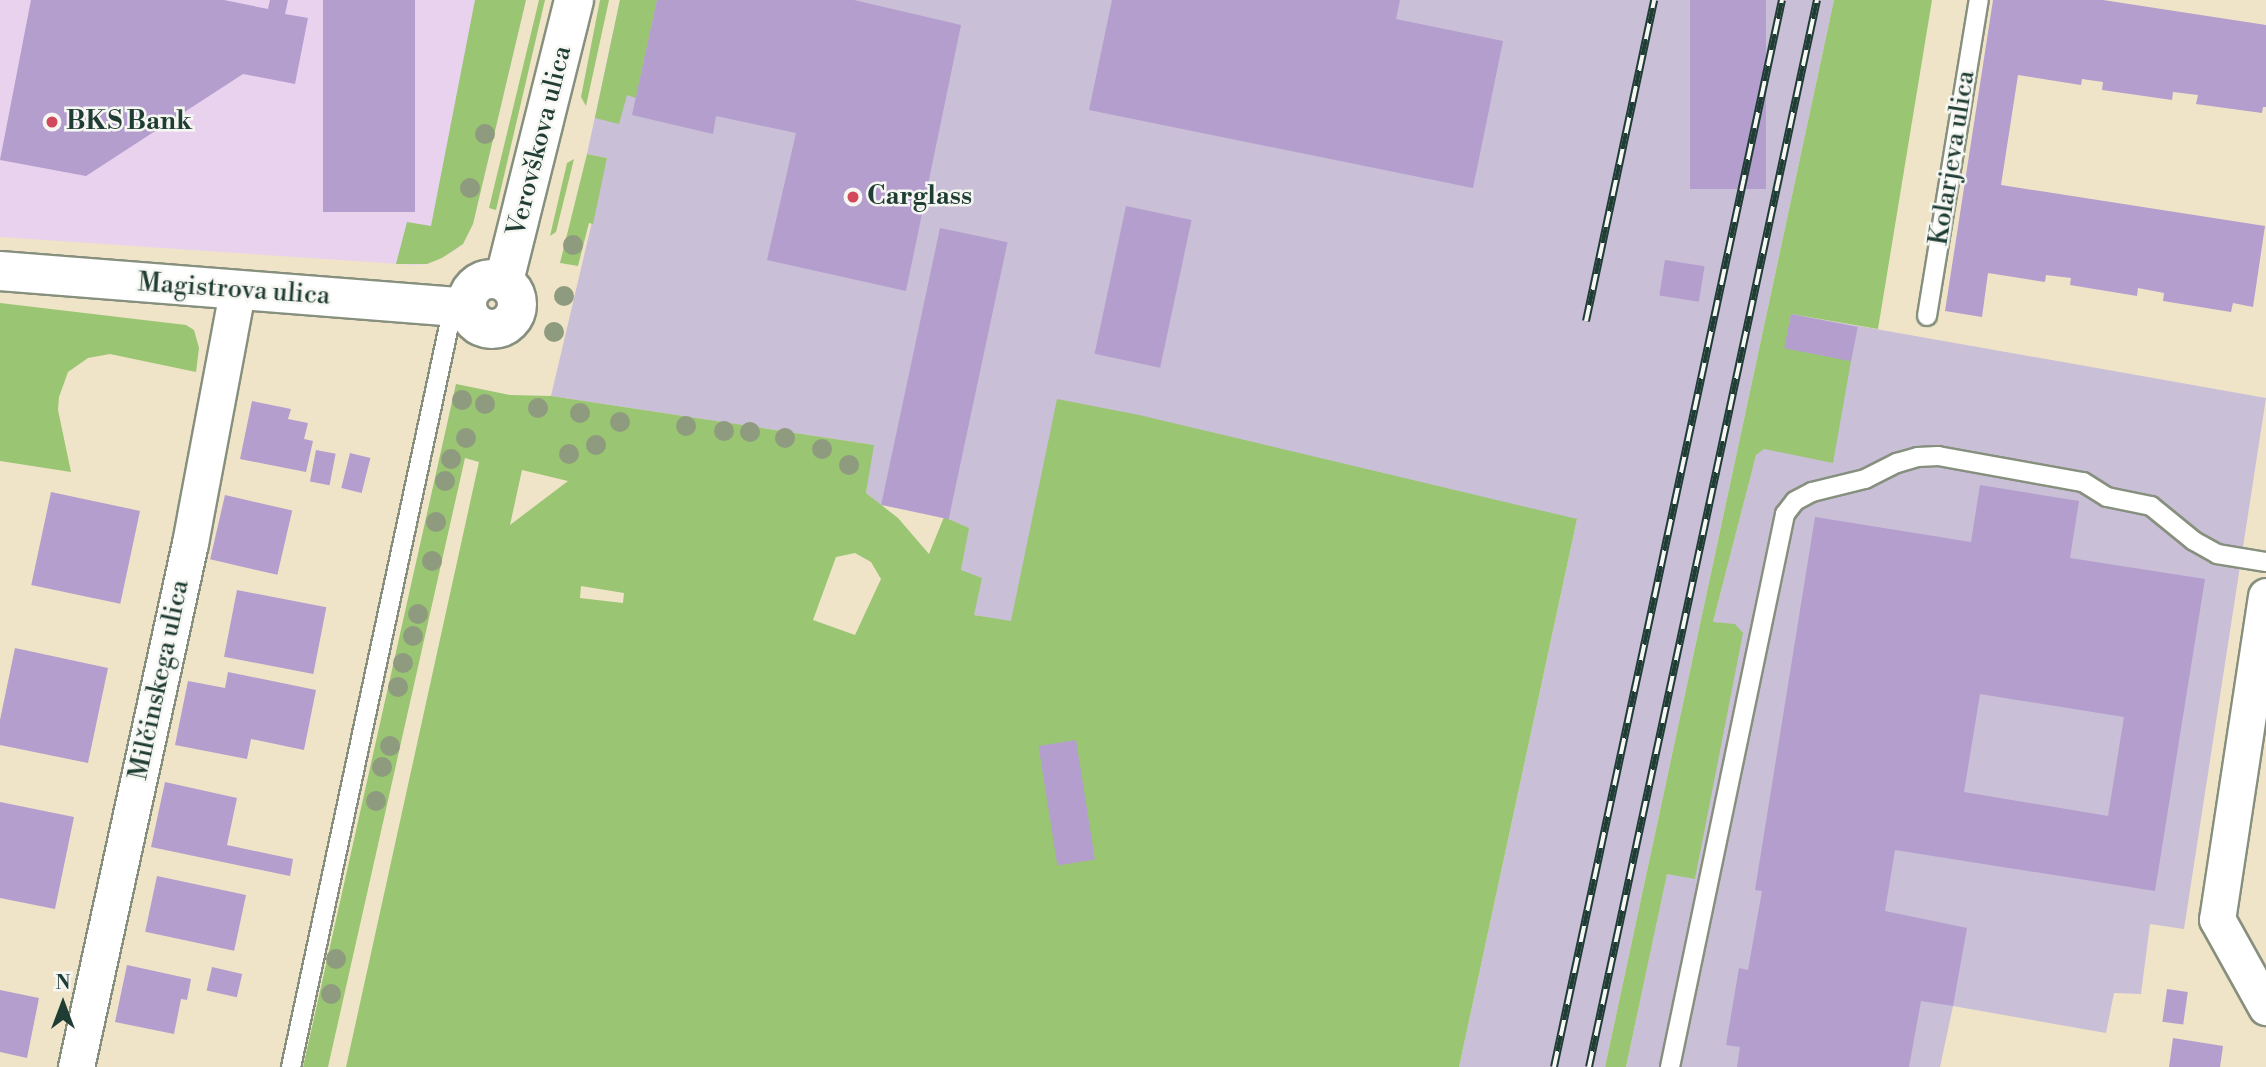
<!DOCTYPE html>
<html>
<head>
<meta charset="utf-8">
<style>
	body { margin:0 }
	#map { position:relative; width:2266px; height:1067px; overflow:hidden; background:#efe4c8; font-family:"Libre Bodoni",serif }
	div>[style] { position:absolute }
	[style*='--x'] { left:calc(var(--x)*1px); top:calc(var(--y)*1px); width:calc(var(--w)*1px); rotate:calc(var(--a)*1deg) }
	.built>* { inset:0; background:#e8d2ee }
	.industrial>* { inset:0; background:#c9bfd7 }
	.green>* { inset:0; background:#9ac572 }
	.building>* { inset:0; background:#b49ecd; transform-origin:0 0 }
	.roads { filter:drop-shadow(2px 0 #87907e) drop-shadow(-2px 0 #87907e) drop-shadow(0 2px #87907e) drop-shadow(0 -2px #87907e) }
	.lane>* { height:18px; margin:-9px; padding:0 9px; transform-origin:9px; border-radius:9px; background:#fff }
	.street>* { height:35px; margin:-17.5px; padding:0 17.5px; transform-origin:17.5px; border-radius:17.5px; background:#fff }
	.secondary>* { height:38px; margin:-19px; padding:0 19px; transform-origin:19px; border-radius:19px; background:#fff }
	.secondary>.ring { margin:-19px; padding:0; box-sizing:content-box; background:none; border:38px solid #fff; border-radius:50% }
	.rail>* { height:8px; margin-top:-4px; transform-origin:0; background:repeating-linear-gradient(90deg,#f6f6f2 0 16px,#1f3d34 0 32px); box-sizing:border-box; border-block:2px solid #1f3d34 }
	.trees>* { width:20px; height:20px; margin:-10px; border-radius:50%; background:#8e9b7f }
	.dots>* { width:19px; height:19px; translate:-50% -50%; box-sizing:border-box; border:4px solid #f6f6f2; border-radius:50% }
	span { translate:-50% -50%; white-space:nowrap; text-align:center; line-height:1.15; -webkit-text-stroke:5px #f6f6f2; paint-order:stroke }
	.poi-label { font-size:26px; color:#1f3d34; font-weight:700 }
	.left { translate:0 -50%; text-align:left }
	.street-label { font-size:26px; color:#1f3d34 }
	.north { position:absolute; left:28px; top:969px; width:70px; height:70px; -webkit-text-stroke:5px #f6f6f2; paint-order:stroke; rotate:0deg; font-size:19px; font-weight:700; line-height:28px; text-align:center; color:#1f3d34 }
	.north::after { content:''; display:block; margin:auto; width:24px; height:32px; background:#1f3d34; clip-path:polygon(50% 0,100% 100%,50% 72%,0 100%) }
</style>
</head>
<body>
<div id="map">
	<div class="built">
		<div style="clip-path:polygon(0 0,526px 0,473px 224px,463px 244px,454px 251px,427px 264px,415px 265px,0 237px)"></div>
	</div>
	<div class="industrial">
		<div style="clip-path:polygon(620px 0,1834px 0,1605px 1067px,1459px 1067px,1577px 519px,1011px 622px,974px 615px,961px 570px,968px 528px,944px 517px,881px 505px,866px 493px,873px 445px,551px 396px,607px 158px,587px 154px)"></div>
		<div style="clip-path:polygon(1791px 314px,2266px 398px,2184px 929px,2150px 924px,2141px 994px,2114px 993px,2106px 1033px,1953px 1006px,1940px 1067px,1626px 1067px,1667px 873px,1695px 878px,1717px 761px,1713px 622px,1756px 454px,1764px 448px)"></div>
	</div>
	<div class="green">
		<div style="clip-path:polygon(475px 0,526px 0,473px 224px,463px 244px,442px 258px,427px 264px,396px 264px,407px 222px,431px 226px)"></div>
		<div style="clip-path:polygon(539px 0,545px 0,496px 210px,489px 208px)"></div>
		<div style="clip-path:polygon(600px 0,609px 0,586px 106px,581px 97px)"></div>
		<div style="clip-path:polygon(620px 0,657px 0,636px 98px,627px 95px,619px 124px,595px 118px)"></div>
		<div style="clip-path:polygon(1834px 0,1932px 0,1878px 329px,1791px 314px,1785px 348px,1851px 361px,1833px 463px,1764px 449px,1756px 455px,1713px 622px,1735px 624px,1743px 633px,1695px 879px,1667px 874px,1626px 1067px,1605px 1067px)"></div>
		<div style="clip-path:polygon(587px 154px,607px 158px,593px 224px,589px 223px,578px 266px,560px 263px)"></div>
		<div style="clip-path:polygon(574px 159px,556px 232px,550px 236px,567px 163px)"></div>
		<div style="clip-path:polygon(0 303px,186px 325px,194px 330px,199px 348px,196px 372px,110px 354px,88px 358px,68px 372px,59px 397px,58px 410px,71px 472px,0 461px)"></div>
		<div style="clip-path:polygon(evenodd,456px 384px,510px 395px,551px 396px,874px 445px,866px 493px,898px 518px,929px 554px,944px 517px,969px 528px,961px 570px,982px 578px,974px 615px,1011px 621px,1057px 399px,1139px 415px,1577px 519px,1459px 1067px,346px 1067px,479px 462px,465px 458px,328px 1067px,303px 1067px,456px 384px,522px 470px,568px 481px,510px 525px,522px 470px,456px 384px,855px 553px,871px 562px,881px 579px,855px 635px,813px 620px,836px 557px,855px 553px,456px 384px,581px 586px,624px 593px,623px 603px,580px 598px,581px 586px)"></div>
	</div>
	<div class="building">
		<div style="clip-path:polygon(31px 0,224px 0,268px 9px,270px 0,288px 0,285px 14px,308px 18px,295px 84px,243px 74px,86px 176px,0 160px)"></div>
		<div style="left:323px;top:0;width:92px;height:212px"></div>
		<div style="clip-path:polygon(657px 0,854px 0,961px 25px,906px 291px,767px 260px,796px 133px,716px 116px,713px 134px,632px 115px)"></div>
		<div style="clip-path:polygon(1112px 0,1400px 0,1396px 19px,1503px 41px,1473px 188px,1089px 110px)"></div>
		<div style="left:1690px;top:0;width:76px;height:189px"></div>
		<div style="clip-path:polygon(1993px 0,2103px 0,2266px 25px,2266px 107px,2263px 107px,2262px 113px,2196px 104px,2198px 95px,2173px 92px,2172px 100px,2102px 90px,2103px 82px,2082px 79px,2081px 85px,2018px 75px,2001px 185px,2265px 226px,2253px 307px,2233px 303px,2231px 312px,2163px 301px,2164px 293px,2138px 288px,2137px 296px,2070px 285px,2071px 278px,2046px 275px,2045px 282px,1988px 273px,1982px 317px,1945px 311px)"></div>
		<div style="left:1126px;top:206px;width:67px;height:151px;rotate:12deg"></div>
		<div style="left:940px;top:228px;width:69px;height:283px;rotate:12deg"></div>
		<div style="left:1665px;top:260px;width:40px;height:36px;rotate:9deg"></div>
		<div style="left:1791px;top:314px;width:68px;height:35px;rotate:11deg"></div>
		<div style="clip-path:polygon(252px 401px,291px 409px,288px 419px,308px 423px,304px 439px,313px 441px,306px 472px,240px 459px)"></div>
		<div style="left:316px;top:450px;width:20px;height:32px;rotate:11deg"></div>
		<div style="left:350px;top:453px;width:21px;height:36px;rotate:14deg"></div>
		<div style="clip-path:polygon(evenodd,1980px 485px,2079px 501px,2070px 558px,2205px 579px,2155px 891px,1895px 850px,1885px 911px,1967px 928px,1953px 1006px,1921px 1001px,1909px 1067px,1737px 1067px,1740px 1047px,1726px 1045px,1739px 968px,1748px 970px,1762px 891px,1755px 890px,1815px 517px,1971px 542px,1980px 485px,1980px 694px,2124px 717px,2108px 816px,1964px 792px,1980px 694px)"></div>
		<div style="left:51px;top:492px;width:91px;height:95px;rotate:12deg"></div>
		<div style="left:225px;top:495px;width:69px;height:66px;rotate:13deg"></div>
		<div style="left:237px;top:590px;width:91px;height:68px;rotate:11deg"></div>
		<div style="clip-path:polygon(15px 648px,108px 668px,88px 763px,0 745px,0 720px)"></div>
		<div style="clip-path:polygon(228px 672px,316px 690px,304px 750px,251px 739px,247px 759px,175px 745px,188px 681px,225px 688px)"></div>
		<div style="left:1076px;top:740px;width:121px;height:38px;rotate:81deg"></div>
		<div style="clip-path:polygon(165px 782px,237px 798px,227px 845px,293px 859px,290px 876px,151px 847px)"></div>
		<div style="clip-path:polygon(0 802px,74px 817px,55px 909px,0 898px)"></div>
		<div style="left:157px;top:876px;width:91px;height:57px;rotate:12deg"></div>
		<div style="clip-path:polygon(127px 965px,191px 979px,187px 1000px,181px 999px,174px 1034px,115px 1022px)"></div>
		<div style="left:212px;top:967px;width:31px;height:24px;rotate:13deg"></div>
		<div style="left:2167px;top:989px;width:21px;height:33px;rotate:8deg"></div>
		<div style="clip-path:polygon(0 990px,39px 998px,27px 1058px,0 1052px)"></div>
		<div style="clip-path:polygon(2173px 1038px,2223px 1046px,2220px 1067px,2169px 1067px)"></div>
	</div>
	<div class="roads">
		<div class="lane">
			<div style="--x:1927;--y:316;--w:320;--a:-80.7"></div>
			<div style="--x:291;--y:1067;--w:777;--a:-77.97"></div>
			<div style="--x:1670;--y:1067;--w:565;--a:-78.25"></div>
			<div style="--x:1785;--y:514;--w:16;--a:-52"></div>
			<div style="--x:1795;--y:501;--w:19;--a:-28"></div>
			<div style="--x:1812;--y:492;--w:55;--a:-13.8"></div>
			<div style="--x:1865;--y:479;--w:36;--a:-27"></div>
			<div style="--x:1897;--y:463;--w:22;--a:-16"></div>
			<div style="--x:1918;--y:457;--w:20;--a:-3"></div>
			<div style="--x:1938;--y:456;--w:147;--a:10.2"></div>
			<div style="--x:2083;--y:482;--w:28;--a:32"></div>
			<div style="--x:2107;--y:497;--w:45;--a:11.6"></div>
			<div style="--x:2151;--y:506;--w:55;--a:39.1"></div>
			<div style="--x:2194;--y:541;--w:26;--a:29"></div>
			<div style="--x:2217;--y:554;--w:50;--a:9.3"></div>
		</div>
		<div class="street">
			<div style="--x:2266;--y:596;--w:327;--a:98.6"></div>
			<div style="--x:2217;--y:919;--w:101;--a:60.9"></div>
			<div style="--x:76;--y:1067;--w:536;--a:-77.73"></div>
			<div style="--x:190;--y:543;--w:256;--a:-79.4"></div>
		</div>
		<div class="secondary">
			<div style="--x:0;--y:271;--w:468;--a:4.5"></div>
			<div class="ring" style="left:467px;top:279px;width:12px;height:12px"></div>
			<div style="--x:504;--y:281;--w:290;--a:-76"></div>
		</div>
	</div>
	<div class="rail">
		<div style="--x:1586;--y:321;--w:328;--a:-78"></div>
		<div style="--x:1554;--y:1067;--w:1091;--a:-77.94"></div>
		<div style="--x:1589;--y:1067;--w:1091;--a:-77.94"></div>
	</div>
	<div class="trees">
		<div style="left:485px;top:134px"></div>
		<div style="left:470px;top:188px"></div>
		<div style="left:573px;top:245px"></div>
		<div style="left:564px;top:296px"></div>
		<div style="left:554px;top:332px"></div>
		<div style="left:462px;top:400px"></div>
		<div style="left:485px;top:404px"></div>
		<div style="left:538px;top:408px"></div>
		<div style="left:580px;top:413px"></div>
		<div style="left:620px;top:422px"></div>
		<div style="left:686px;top:426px"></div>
		<div style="left:724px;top:431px"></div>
		<div style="left:750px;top:432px"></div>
		<div style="left:466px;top:438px"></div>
		<div style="left:785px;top:438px"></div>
		<div style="left:596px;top:445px"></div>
		<div style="left:822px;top:449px"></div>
		<div style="left:569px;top:454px"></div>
		<div style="left:451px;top:459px"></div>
		<div style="left:849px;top:465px"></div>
		<div style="left:445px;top:481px"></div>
		<div style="left:436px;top:522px"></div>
		<div style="left:432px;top:561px"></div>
		<div style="left:418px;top:614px"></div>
		<div style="left:413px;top:636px"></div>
		<div style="left:403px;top:663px"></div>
		<div style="left:398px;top:687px"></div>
		<div style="left:390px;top:746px"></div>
		<div style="left:382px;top:767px"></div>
		<div style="left:376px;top:801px"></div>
		<div style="left:336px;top:959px"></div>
		<div style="left:331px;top:994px"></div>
	</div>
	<div class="dots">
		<div style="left:52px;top:122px;background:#d1495b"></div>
		<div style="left:853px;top:197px;background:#d1495b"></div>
	</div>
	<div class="poi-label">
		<span class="left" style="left:66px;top:122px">BKS Bank</span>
		<span class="left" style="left:867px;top:197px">Carglass</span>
	</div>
	<div class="street-label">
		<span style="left:540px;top:141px;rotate:-76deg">Verovškova ulica</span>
		<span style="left:1953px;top:158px;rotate:-81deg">Kolarjeva ulica</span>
		<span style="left:234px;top:290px;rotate:4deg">Magistrova ulica</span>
		<span style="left:160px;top:680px;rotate:-78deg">Milčinskega ulica</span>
	</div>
	<div class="north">N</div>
</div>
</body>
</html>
